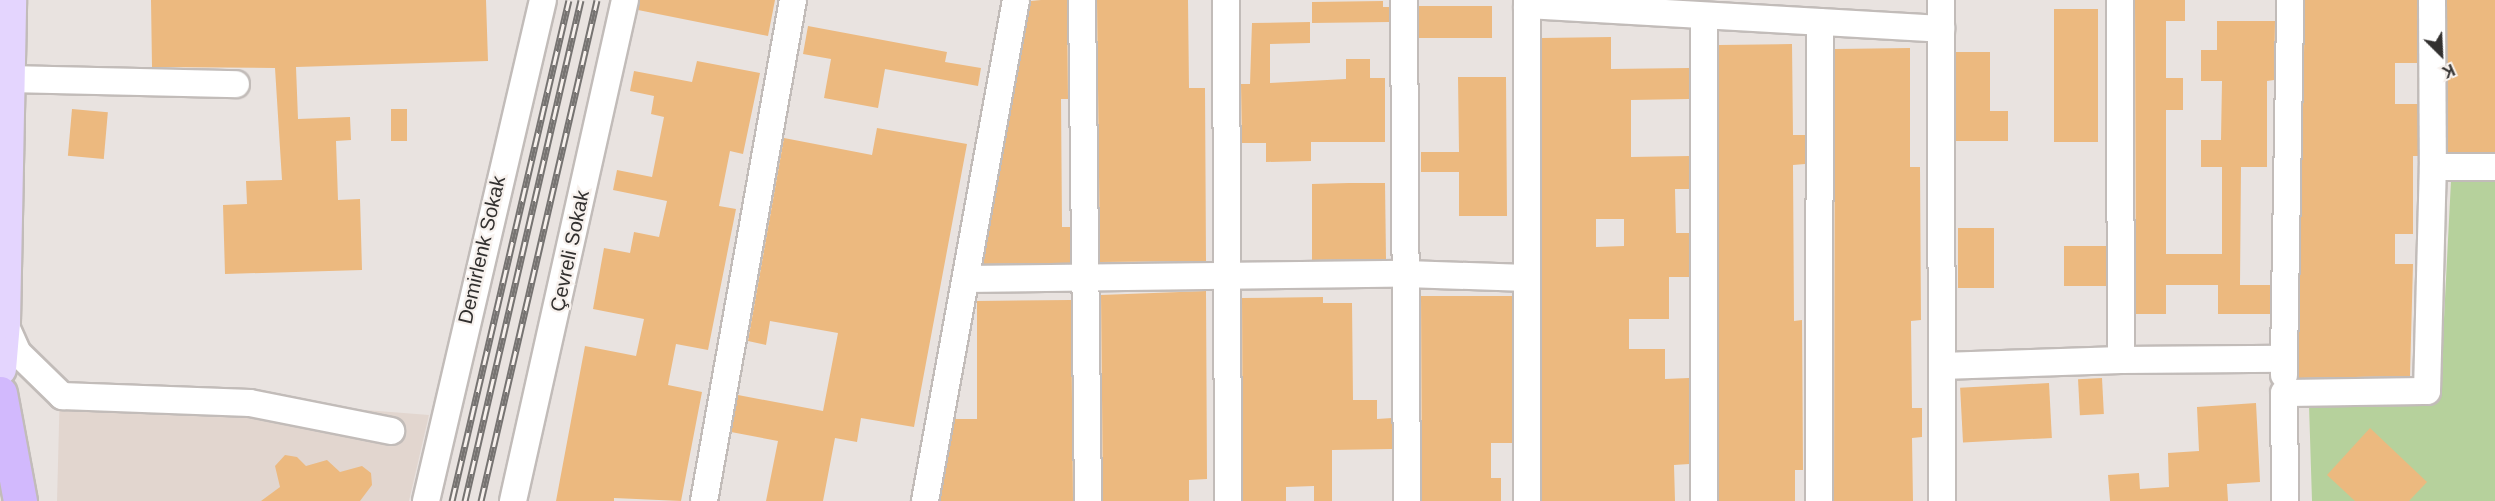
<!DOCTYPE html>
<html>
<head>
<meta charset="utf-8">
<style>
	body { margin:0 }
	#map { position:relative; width:2495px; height:501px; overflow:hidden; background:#e9e3e0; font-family:Helvetica,sans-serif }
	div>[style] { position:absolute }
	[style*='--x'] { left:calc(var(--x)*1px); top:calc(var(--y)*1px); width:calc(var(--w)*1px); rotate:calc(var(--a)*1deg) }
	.built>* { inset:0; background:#e2d6cf }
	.green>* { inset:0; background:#b6d19c }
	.building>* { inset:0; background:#ecb97f; transform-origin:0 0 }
	.roads { filter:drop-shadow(2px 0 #c2bcb9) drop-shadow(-2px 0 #c2bcb9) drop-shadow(0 2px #c2bcb9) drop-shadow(0 -2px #c2bcb9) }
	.minor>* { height:26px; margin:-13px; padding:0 13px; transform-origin:13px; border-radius:13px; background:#fff }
	.major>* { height:32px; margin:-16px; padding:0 16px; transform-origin:16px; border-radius:16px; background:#e4d5fe }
	.highway>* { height:33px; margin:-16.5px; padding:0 16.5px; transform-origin:16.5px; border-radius:16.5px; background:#d2b9fd }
	.rail>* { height:7px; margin-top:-3.5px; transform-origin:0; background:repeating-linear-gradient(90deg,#f7f1ed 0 14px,#767371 0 28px); box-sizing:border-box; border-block:2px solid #767371 }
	span { translate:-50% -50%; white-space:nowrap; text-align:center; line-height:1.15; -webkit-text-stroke:4.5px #f7f1ed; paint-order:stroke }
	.street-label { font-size:20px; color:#32302f }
	.north { position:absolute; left:2411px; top:24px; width:60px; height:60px; -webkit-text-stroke:4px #f7f1ed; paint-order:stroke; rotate:156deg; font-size:16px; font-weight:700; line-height:24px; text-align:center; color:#32302f }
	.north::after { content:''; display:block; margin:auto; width:21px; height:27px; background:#32302f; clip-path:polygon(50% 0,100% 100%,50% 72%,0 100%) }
</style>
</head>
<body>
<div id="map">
	<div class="built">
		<div style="clip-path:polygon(60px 386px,429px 415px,409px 501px,57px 501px)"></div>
	</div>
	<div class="green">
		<div style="clip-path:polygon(2451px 181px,2495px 181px,2495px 501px,2312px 501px,2309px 405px,2440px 397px)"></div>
	</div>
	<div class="building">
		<div style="clip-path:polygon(151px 0,486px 0,488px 61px,296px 67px,298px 119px,350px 117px,351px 140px,336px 141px,338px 200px,360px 199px,362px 270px,225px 274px,223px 205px,247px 204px,246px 181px,282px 180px,275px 68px,152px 67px)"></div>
		<div style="clip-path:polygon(640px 0,775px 0,768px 36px,638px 10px)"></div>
		<div style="clip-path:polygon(1041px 0,1067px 0,1068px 99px,1061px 99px,1062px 227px,1070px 227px,1070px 263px,983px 264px,1031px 1px)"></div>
		<div style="clip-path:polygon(1097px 0,1188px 0,1189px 88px,1205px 88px,1206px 261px,1100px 262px)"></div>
		<div style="clip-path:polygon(2135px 0,2185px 0,2185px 21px,2166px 21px,2166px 78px,2183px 78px,2183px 110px,2166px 110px,2166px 254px,2222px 254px,2222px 167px,2201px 167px,2201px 140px,2221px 140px,2222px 81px,2201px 81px,2201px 50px,2217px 50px,2217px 21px,2275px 21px,2274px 80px,2267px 81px,2267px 167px,2241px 167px,2240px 285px,2270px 285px,2270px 314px,2218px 314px,2218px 285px,2166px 285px,2166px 314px,2136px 314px)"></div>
		<div style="clip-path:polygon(2305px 0,2417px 0,2417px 63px,2395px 63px,2395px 104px,2418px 104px,2418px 156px,2413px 156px,2413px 234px,2395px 234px,2395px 264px,2413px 264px,2410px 376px,2298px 378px)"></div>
		<div style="left:2447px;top:0;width:48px;height:152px"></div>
		<div style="clip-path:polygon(1383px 1px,1383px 7px,1389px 7px,1389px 22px,1312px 23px,1312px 2px)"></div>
		<div style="left:1419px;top:6px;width:73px;height:32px"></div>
		<div style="left:2054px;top:9px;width:44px;height:133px"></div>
		<div style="clip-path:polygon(1310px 22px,1310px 43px,1270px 44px,1270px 83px,1346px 79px,1346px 59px,1370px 59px,1370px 78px,1385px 78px,1385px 142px,1311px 142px,1311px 161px,1266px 162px,1266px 143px,1242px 143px,1241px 84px,1250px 84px,1252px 23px)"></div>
		<div style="clip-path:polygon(808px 26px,947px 52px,945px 62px,981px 68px,978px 86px,885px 69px,878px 108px,824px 98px,831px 59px,803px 54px)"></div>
		<div style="clip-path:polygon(evenodd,1611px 37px,1611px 69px,1689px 68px,1689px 99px,1631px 100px,1631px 157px,1689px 156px,1689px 189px,1675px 189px,1676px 233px,1689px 233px,1689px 277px,1669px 277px,1669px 319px,1629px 319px,1629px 349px,1665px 349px,1665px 379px,1689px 378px,1689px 464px,1674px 465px,1675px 501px,1542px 501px,1542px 38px,1611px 37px,1596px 219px,1624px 219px,1624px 246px,1596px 247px,1596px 219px)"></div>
		<div style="clip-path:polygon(1792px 44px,1793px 135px,1805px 135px,1805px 164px,1793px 165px,1794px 321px,1802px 320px,1803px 470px,1795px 470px,1795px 501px,1719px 501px,1719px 45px)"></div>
		<div style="clip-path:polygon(1910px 48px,1910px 167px,1920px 167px,1921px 320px,1911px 321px,1912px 408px,1922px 408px,1922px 437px,1912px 438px,1913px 501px,1834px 501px,1835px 49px)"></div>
		<div style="clip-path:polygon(1956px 52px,1990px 52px,1990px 111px,2008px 111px,2008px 141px,1956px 141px)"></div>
		<div style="clip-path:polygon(697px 61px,760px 73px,743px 154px,730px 151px,719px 206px,736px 209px,708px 350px,676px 344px,668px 385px,702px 392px,681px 501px,614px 498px,614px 501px,556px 501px,585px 346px,636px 356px,644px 319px,593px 309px,604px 248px,630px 253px,634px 232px,659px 237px,667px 201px,613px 190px,617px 170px,652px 177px,664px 117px,651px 114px,654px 96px,630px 91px,634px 71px,692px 82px)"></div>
		<div style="clip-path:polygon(1458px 77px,1506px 77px,1507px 216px,1459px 216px,1459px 172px,1421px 172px,1421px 152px,1459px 152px)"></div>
		<div style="left:72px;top:109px;width:36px;height:47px;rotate:5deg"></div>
		<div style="left:391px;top:109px;width:16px;height:32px"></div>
		<div style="clip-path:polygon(877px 128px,967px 144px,914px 427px,861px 418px,857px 442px,835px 438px,823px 501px,766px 501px,778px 441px,731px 432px,738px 395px,823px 411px,838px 333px,770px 321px,766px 345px,748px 341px,784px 138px,872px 155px)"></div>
		<div style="clip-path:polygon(1349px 183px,1385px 183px,1386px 259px,1312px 260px,1312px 184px)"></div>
		<div style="left:1958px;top:228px;width:36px;height:60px"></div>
		<div style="left:2064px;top:246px;width:42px;height:40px"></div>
		<div style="clip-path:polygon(1206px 291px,1207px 479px,1189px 480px,1189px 501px,1103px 501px,1101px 295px)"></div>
		<div style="clip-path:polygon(1421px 296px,1512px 296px,1512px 443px,1491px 443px,1491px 478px,1501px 478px,1501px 501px,1422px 501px)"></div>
		<div style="clip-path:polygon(1323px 297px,1323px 303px,1352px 303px,1353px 400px,1377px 400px,1377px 419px,1392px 418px,1392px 449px,1332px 450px,1332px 501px,1314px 501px,1314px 486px,1286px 487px,1286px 501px,1243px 501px,1242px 298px)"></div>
		<div style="clip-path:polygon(1071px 300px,1073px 501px,940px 501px,955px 419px,977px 419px,977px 301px)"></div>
		<div style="left:2102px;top:378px;width:36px;height:24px;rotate:87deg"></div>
		<div style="left:2049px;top:383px;width:55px;height:89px;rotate:87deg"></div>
		<div style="clip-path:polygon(2256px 403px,2260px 482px,2227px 484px,2228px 501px,2110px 501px,2108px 475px,2139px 473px,2140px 489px,2169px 487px,2168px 453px,2199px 451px,2197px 407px)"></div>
		<div style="clip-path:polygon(2370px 428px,2427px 482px,2409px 501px,2355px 501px,2327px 475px)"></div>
		<div style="clip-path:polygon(285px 455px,297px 457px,306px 466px,327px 460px,340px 472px,362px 466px,371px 473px,372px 485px,360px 501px,261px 501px,280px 487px,275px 466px)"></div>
	</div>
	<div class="roads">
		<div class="minor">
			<div style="--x:1082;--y:0;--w:501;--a:89.31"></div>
			<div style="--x:1226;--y:0;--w:501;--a:89.77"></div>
			<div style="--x:1404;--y:0;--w:501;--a:89.66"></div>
			<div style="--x:1941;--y:0;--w:501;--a:89.89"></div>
			<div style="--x:2432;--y:0;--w:167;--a:89.7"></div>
			<div style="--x:1527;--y:5;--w:415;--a:3.3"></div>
			<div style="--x:10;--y:79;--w:226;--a:1.3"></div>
			<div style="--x:966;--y:279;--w:440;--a:-0.7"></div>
			<div style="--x:1406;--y:274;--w:121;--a:1.9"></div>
			<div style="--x:4;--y:322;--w:34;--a:66"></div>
			<div style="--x:18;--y:353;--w:62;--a:44.3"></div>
			<div style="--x:62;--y:396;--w:188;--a:2.1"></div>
			<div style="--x:250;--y:403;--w:144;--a:11.2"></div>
			<div style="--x:2284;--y:359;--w:359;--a:-89"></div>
			<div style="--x:2121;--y:360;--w:163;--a:-0.4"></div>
			<div style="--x:2284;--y:359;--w:16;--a:90"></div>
			<div style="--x:1942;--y:366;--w:179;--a:-1.9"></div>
			<div style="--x:2121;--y:360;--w:360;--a:-90.2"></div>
			<div style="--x:426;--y:501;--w:514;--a:-76.86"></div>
			<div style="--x:513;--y:501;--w:513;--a:-77.4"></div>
			<div style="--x:704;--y:501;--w:509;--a:-79.93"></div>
			<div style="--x:925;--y:501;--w:509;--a:-79.71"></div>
			<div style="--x:1527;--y:501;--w:501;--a:-90"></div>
			<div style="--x:1704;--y:501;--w:484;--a:-90"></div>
			<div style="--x:1819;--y:501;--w:479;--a:-89.9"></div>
			<div style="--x:2285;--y:501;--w:108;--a:-90.5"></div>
			<div style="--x:2284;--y:393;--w:143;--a:-0.8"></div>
			<div style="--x:2427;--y:391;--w:224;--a:-88.5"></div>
			<div style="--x:2433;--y:167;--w:62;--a:0"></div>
		</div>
		<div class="major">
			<div style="--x:0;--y:369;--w:47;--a:-85.1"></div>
			<div style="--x:4;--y:322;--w:322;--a:-88.9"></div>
		</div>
		<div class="highway">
			<div style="--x:0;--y:393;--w:110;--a:79.5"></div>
		</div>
	</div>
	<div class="rail">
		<div style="--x:452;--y:501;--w:514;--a:-76.86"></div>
		<div style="--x:465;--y:501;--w:514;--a:-76.96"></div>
		<div style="--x:481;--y:501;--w:514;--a:-76.96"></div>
	</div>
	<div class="street-label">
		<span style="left:482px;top:250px;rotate:-77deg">Demirlenk Sokak</span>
		<span style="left:570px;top:251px;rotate:-78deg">Çevreli Sokak</span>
	</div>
	<div class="north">K</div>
</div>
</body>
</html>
